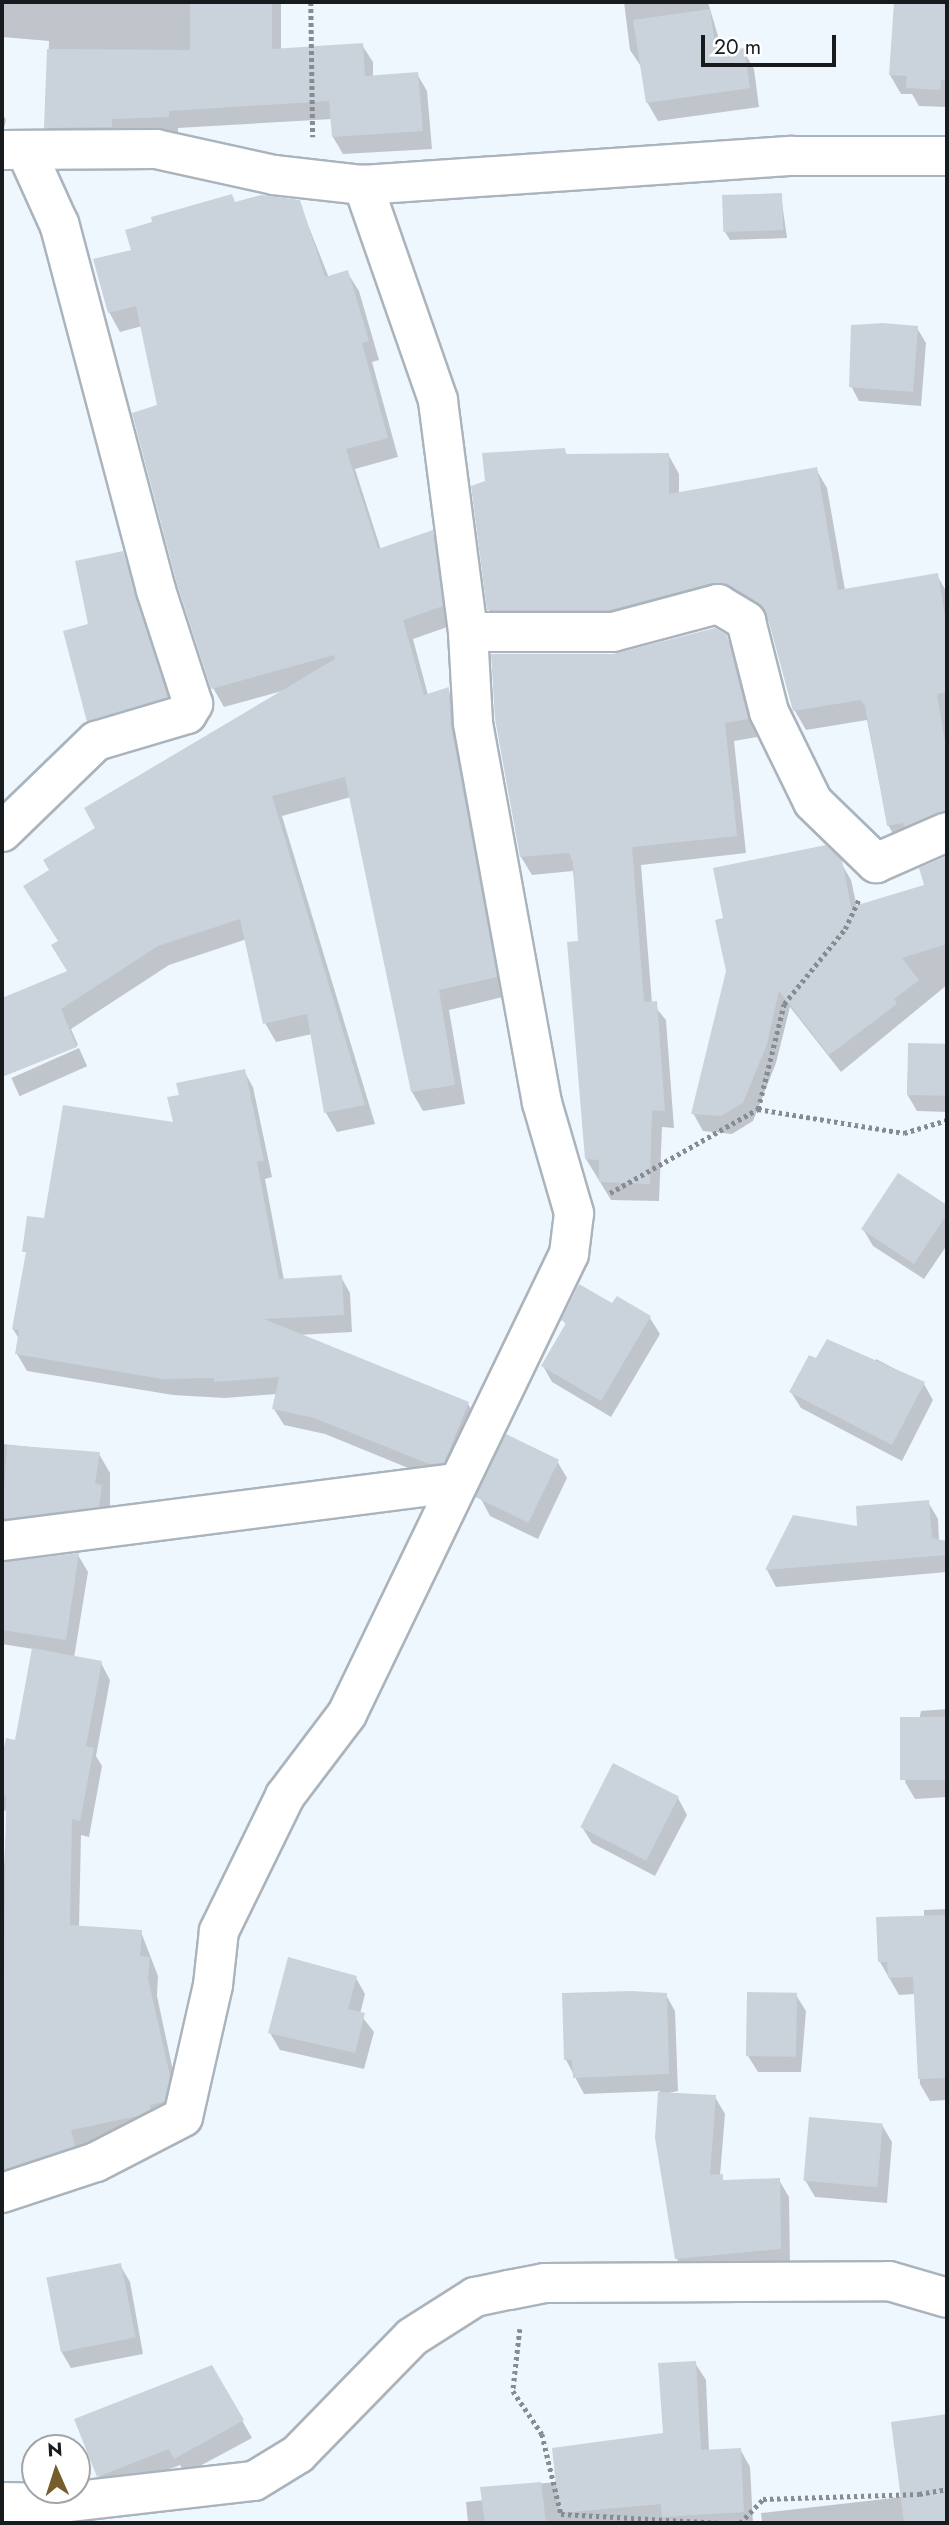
<!DOCTYPE html>
<html>
<head>
<meta charset="utf-8">
<style>
	body { margin:0 }
	#map { position:relative; width:949px; height:2525px; overflow:hidden; background:#eff7fe; font-family:Jost,sans-serif }
	div>[style] { position:absolute }
	[style*='--x'] { left:calc(var(--x)*1px); top:calc(var(--y)*1px); width:calc(var(--w)*1px); rotate:calc(var(--a)*1deg) }
	.shadow>* { inset:0; background:#0003; transform-origin:0 0 }
	.building>* { inset:0; background:#cad3dc; transform-origin:0 0 }
	.path>* { height:4.5px; margin-top:-2.25px; transform-origin:0; background:repeating-linear-gradient(90deg,#868c91 0 3.5px,transparent 0 7px) }
	.roads { filter:drop-shadow(2px 0 #abb4bc) drop-shadow(-2px 0 #abb4bc) drop-shadow(0 2px #abb4bc) drop-shadow(0 -2px #abb4bc) }
	.street>* { height:38px; margin:-19px; padding:0 19px; transform-origin:19px; border-radius:19px; background:#fff }
	span { translate:-50% -50%; white-space:nowrap; text-align:center; line-height:1.15; -webkit-text-stroke:5px #fff; paint-order:stroke }
	.frame { position:absolute; inset:0; border:4px solid #181b1e; pointer-events:none }
	.north { position:absolute; left:21px; top:2434px; width:70px; height:70px; box-sizing:border-box; background:#fff; border:2px solid #a3a4a5; border-radius:50%; rotate:357deg; font-size:19px; font-weight:700; line-height:28px; text-align:center; color:#181b1e }
	.north::after { content:''; display:block; margin:auto; width:24px; height:32px; background:#765d2e; clip-path:polygon(50% 0,100% 100%,50% 72%,0 100%) }
	.scale { position:absolute; left:701px; top:35px; width:135px; height:32px; box-sizing:border-box; border:4px solid #181b1e; border-top:0; padding-left:9px; font-size:21px; line-height:24px; white-space:nowrap; color:#181b1e; -webkit-text-stroke:5px #fff; paint-order:stroke }
</style>
</head>
<body>
<div id="map">
	<div class="shadow">
		<div style="clip-path:polygon(2px 2px,281px 2px,281px 50px,362px 45px,373px 62px,373px 77px,417px 74px,427px 91px,432px 149px,343px 154px,333px 137px,332px 119px,178px 128px,178px 134px,56px 145px,46px 127px,49px 41px,2px 37px)"></div>
		<div style="clip-path:polygon(624px 2px,708px 2px,723px 53px,743px 50px,754px 69px,759px 107px,658px 121px,647px 102px,642px 68px,630px 50px)"></div>
		<div style="clip-path:polygon(896px 2px,947px 2px,947px 107px,919px 106px,912px 94px,901px 94px,890px 75px)"></div>
		<div style="clip-path:polygon(2px 113px,6px 120px,2px 137px)"></div>
		<div style="clip-path:polygon(781px 195px,787px 238px,730px 240px,725px 232px)"></div>
		<div style="clip-path:polygon(299px 202px,329px 278px,347px 272px,359px 291px,379px 360px,372px 362px,398px 457px,355px 469px,381px 550px,432px 532px,443px 551px,453px 625px,413px 639px,428px 695px,448px 690px,459px 709px,507px 996px,449px 1010px,465px 1104px,423px 1111px,412px 1092px,351px 797px,282px 816px,375px 1124px,337px 1132px,326px 1113px,312px 1034px,276px 1042px,265px 1023px,247px 939px,169px 965px,71px 1029px,78px 1045px,9px 1074px,2px 1057px,2px 1000px,69px 972px,60px 942px,51px 871px,98px 828px,282px 691px,224px 707px,213px 688px,142px 326px,120px 332px,109px 312px,133px 251px,235px 204px)"></div>
		<div style="clip-path:polygon(917px 328px,926px 343px,921px 406px,859px 401px,851px 386px)"></div>
		<div style="clip-path:polygon(564px 450px,568px 456px,668px 454px,679px 474px,679px 494px,816px 469px,827px 488px,845px 590px,937px 575px,947px 593px,947px 832px,900px 845px,888px 825px,867px 720px,806px 730px,795px 711px,770px 622px,734px 601px,500px 629px,489px 610px)"></div>
		<div style="clip-path:polygon(122px 553px,175px 712px,97px 736px,88px 721px,90px 626px)"></div>
		<div style="clip-path:polygon(726px 636px,736px 655px,757px 737px,734px 741px,746px 853px,641px 865px,652px 1003px,666px 1020px,674px 1128px,662px 1127px,659px 1201px,611px 1200px,586px 1159px,580px 943px,573px 871px,532px 875px,521px 857px,614px 656px)"></div>
		<div style="clip-path:polygon(947px 856px,947px 985px,841px 1072px,790px 1007px,776px 1063px,753px 1121px,732px 1134px,703px 1131px,693px 1113px,727px 971px,725px 919px,840px 861px,851px 880px,857px 907px,926px 886px,921px 869px)"></div>
		<div style="clip-path:polygon(909px 1045px,947px 1046px,947px 1112px,917px 1111px,907px 1094px)"></div>
		<div style="left:79px;top:1048px;width:20px;height:74px;rotate:66deg"></div>
		<div style="clip-path:polygon(244px 1071px,253px 1087px,272px 1177px,265px 1179px,284px 1280px,341px 1277px,350px 1293px,352px 1332px,297px 1335px,468px 1404px,478px 1421px,440px 1481px,325px 1434px,284px 1425px,274px 1409px,277px 1394px,225px 1398px,173px 1395px,27px 1371px,17px 1354px,19px 1339px,13px 1329px,175px 1125px,181px 1096px)"></div>
		<div style="clip-path:polygon(899px 1175px,947px 1207px,947px 1245px,924px 1279px,873px 1246px,863px 1229px)"></div>
		<div style="clip-path:polygon(617px 1298px,650px 1318px,660px 1334px,611px 1417px,552px 1382px,543px 1366px,567px 1326px,563px 1320px,613px 1306px)"></div>
		<div style="clip-path:polygon(876px 1359px,924px 1384px,933px 1400px,902px 1461px,801px 1408px,791px 1392px,816px 1360px,873px 1365px)"></div>
		<div style="clip-path:polygon(507px 1437px,557px 1461px,567px 1478px,538px 1539px,490px 1516px,481px 1499px)"></div>
		<div style="clip-path:polygon(2px 1444px,99px 1454px,110px 1473px,110px 1525px,2px 1524px)"></div>
		<div style="clip-path:polygon(928px 1502px,938px 1519px,939px 1541px,947px 1542px,947px 1572px,776px 1587px,767px 1570px,794px 1517px,859px 1528px)"></div>
		<div style="clip-path:polygon(78px 1555px,88px 1572px,74px 1658px,101px 1663px,110px 1680px,96px 1756px,102px 1766px,89px 1837px,81px 1835px,79px 1928px,141px 1932px,158px 1976px,157px 1996px,178px 2094px,160px 2126px,79px 2147px,83px 2163px,2px 2187px,2px 1905px,7px 1811px,2px 1810px,2px 1748px,16px 1742px,33px 1649px,2px 1644px,2px 1561px)"></div>
		<div style="clip-path:polygon(947px 1709px,947px 1797px,915px 1799px,905px 1782px,921px 1711px)"></div>
		<div style="clip-path:polygon(678px 1798px,687px 1815px,655px 1876px,592px 1843px,582px 1827px)"></div>
		<div style="clip-path:polygon(947px 1909px,947px 2100px,930px 2101px,920px 2084px,915px 1994px,899px 1995px,880px 1962px,924px 1917px,924px 1910px)"></div>
		<div style="clip-path:polygon(356px 1978px,365px 1994px,360px 2014px,374px 2032px,364px 2069px,280px 2050px,270px 2033px)"></div>
		<div style="clip-path:polygon(666px 1995px,675px 2011px,678px 2091px,664px 2094px,715px 2097px,725px 2114px,720px 2176px,725px 2182px,779px 2180px,789px 2197px,790px 2266px,687px 2275px,677px 2259px,656px 2138px,660px 2091px,584px 2094px,566px 2060px)"></div>
		<div style="clip-path:polygon(796px 1995px,806px 2011px,801px 2072px,758px 2072px,748px 2056px)"></div>
		<div style="clip-path:polygon(882px 2125px,892px 2142px,887px 2203px,815px 2197px,805px 2180px)"></div>
		<div style="clip-path:polygon(120px 2265px,130px 2282px,143px 2354px,71px 2368px,61px 2351px,48px 2279px)"></div>
		<div style="clip-path:polygon(695px 2363px,706px 2380px,709px 2451px,740px 2449px,750px 2467px,753px 2523px,468px 2523px,466px 2502px,484px 2500px,482px 2489px,557px 2482px,665px 2435px)"></div>
		<div style="clip-path:polygon(212px 2367px,252px 2438px,185px 2474px,180px 2465px,109px 2493px,99px 2476px)"></div>
		<div style="clip-path:polygon(947px 2419px,947px 2523px,762px 2523px,761px 2513px,902px 2497px,893px 2423px)"></div>
	</div>
	<div class="building">
		<div style="clip-path:polygon(190px 2px,272px 2px,272px 49px,363px 43px,365px 76px,418px 72px,423px 131px,332px 137px,329px 101px,169px 111px,169px 117px,112px 119px,112px 127px,44px 128px,47px 49px,190px 50px)"></div>
		<div style="clip-path:polygon(894px 2px,947px 2px,947px 80px,941px 80px,940px 90px,906px 88px,907px 76px,889px 75px)"></div>
		<div style="clip-path:polygon(710px 9px,716px 53px,744px 48px,750px 88px,646px 103px,633px 20px)"></div>
		<div style="left:782px;top:193px;width:37px;height:60px;rotate:88deg"></div>
		<div style="clip-path:polygon(232px 194px,235px 202px,261px 195px,300px 200px,325px 277px,348px 270px,369px 341px,362px 343px,388px 438px,346px 449px,378px 549px,433px 530px,443px 606px,403px 620px,424px 695px,449px 687px,451px 726px,497px 977px,439px 990px,455px 1085px,411px 1092px,345px 777px,272px 796px,365px 1105px,324px 1113px,307px 1014px,263px 1024px,240px 919px,158px 946px,61px 1009px,77px 1047px,2px 1077px,2px 998px,67px 971px,51px 945px,58px 941px,23px 886px,49px 870px,43px 860px,95px 828px,84px 808px,335px 659px,334px 655px,211px 689px,177px 584px,132px 413px,157px 405px,136px 306px,108px 313px,93px 259px,131px 250px,125px 230px,152px 222px,151px 217px)"></div>
		<div style="clip-path:polygon(883px 323px,918px 326px,913px 392px,849px 387px,851px 325px)"></div>
		<div style="clip-path:polygon(565px 448px,566px 454px,669px 453px,669px 494px,817px 467px,838px 590px,938px 573px,947px 629px,947px 692px,937px 694px,947px 753px,947px 810px,904px 827px,903px 823px,887px 826px,865px 706px,861px 700px,793px 711px,767px 615px,757px 602px,729px 585px,712px 583px,610px 610px,487px 610px,471px 486px,485px 481px,482px 453px)"></div>
		<div style="clip-path:polygon(123px 551px,168px 697px,87px 722px,63px 631px,88px 624px,75px 561px)"></div>
		<div style="clip-path:polygon(715px 628px,727px 635px,748px 719px,725px 723px,737px 836px,632px 847px,644px 1002px,657px 1001px,665px 1111px,652px 1110px,650px 1184px,599px 1182px,599px 1160px,585px 1159px,567px 942px,578px 941px,573px 863px,569px 853px,520px 857px,495px 719px,491px 654px,613px 654px)"></div>
		<div style="clip-path:polygon(826px 845px,842px 860px,851px 907px,924px 885px,919px 868px,947px 856px,947px 944px,902px 958px,919px 980px,894px 999px,897px 1004px,829px 1055px,779px 991px,767px 1044px,743px 1103px,721px 1116px,691px 1114px,726px 971px,715px 920px,723px 918px,713px 868px)"></div>
		<div style="left:908px;top:1043px;width:39px;height:52px;rotate:1deg"></div>
		<div style="clip-path:polygon(245px 1069px,264px 1161px,257px 1162px,279px 1279px,342px 1275px,344px 1315px,264px 1319px,469px 1402px,444px 1463px,429px 1464px,314px 1418px,272px 1409px,279px 1377px,214px 1382px,214px 1378px,162px 1379px,15px 1354px,19px 1330px,12px 1329px,26px 1252px,22px 1252px,27px 1216px,44px 1218px,63px 1105px,173px 1122px,167px 1097px,179px 1095px,176px 1083px)"></div>
		<div style="clip-path:polygon(898px 1173px,947px 1205px,947px 1214px,914px 1264px,861px 1229px)"></div>
		<div style="clip-path:polygon(579px 1284px,612px 1303px,617px 1296px,651px 1316px,601px 1401px,541px 1366px,566px 1323px,561px 1320px)"></div>
		<div style="clip-path:polygon(827px 1339px,925px 1382px,892px 1445px,789px 1392px,809px 1355px,816px 1358px)"></div>
		<div style="left:506px;top:1434px;width:59px;height:70px;rotate:26deg"></div>
		<div style="clip-path:polygon(7px 1445px,100px 1452px,95px 1483px,102px 1485px,99px 1507px,2px 1519px)"></div>
		<div style="clip-path:polygon(929px 1500px,932px 1538px,947px 1541px,947px 1555px,765px 1570px,793px 1515px,857px 1526px,856px 1506px)"></div>
		<div style="clip-path:polygon(79px 1553px,66px 1640px,2px 1630px,2px 1562px)"></div>
		<div style="clip-path:polygon(32px 1648px,102px 1661px,86px 1746px,94px 1748px,80px 1821px,72px 1819px,70px 1925px,142px 1930px,140px 1956px,150px 1957px,148px 1978px,170px 2076px,164px 2102px,150px 2105px,151px 2109px,138px 2116px,71px 2130px,75px 2146px,2px 2170px,6px 1796px,2px 1795px,2px 1758px,6px 1738px,15px 1740px)"></div>
		<div style="left:947px;top:1717px;width:63px;height:47px;rotate:90deg"></div>
		<div style="left:613px;top:1763px;width:74px;height:72px;rotate:27deg"></div>
		<div style="clip-path:polygon(947px 1915px,947px 2078px,918px 2079px,913px 1977px,888px 1978px,887px 1962px,878px 1962px,876px 1917px)"></div>
		<div style="clip-path:polygon(288px 1957px,357px 1976px,348px 2009px,365px 2013px,355px 2053px,268px 2033px)"></div>
		<div style="clip-path:polygon(631px 1991px,667px 1993px,669px 2074px,573px 2078px,572px 2060px,564px 2060px,562px 1993px)"></div>
		<div style="left:747px;top:1992px;width:50px;height:64px;rotate:1deg"></div>
		<div style="clip-path:polygon(658px 2092px,716px 2095px,710px 2175px,723px 2174px,723px 2180px,780px 2178px,781px 2249px,675px 2259px,655px 2138px)"></div>
		<div style="left:809px;top:2117px;width:74px;height:64px;rotate:5deg"></div>
		<div style="left:121px;top:2263px;width:76px;height:76px;rotate:79deg"></div>
		<div style="clip-path:polygon(696px 2361px,701px 2450px,741px 2448px,744px 2512px,662px 2517px,661px 2504px,559px 2513px,552px 2448px,663px 2433px,658px 2363px)"></div>
		<div style="clip-path:polygon(212px 2365px,244px 2420px,174px 2459px,169px 2449px,97px 2477px,74px 2419px)"></div>
		<div style="clip-path:polygon(947px 2414px,947px 2523px,904px 2523px,891px 2422px)"></div>
		<div style="clip-path:polygon(541px 2482px,546px 2523px,485px 2523px,480px 2487px)"></div>
	</div>
	<div class="path">
		<div style="--x:311;--y:2;--w:135;--a:89.2"></div>
		<div style="--x:758;--y:1109;--w:148;--a:9.3"></div>
		<div style="--x:904;--y:1133;--w:45;--a:-16.8"></div>
		<div style="--x:610;--y:1193;--w:170;--a:-29.6"></div>
		<div style="--x:758;--y:1109;--w:108;--a:-76.1"></div>
		<div style="--x:784;--y:1004;--w:97;--a:-50.9"></div>
		<div style="--x:845;--y:929;--w:33;--a:-65"></div>
		<div style="--x:520;--y:2329;--w:62;--a:96.4"></div>
		<div style="--x:513;--y:2391;--w:52;--a:56"></div>
		<div style="--x:542;--y:2434;--w:82;--a:76.6"></div>
		<div style="--x:561;--y:2514;--w:161;--a:3.2"></div>
		<div style="--x:740;--y:2523;--w:33;--a:-46"></div>
		<div style="--x:763;--y:2499;--w:156;--a:-1.8"></div>
		<div style="--x:919;--y:2494;--w:28;--a:-10"></div>
	</div>
	<div class="roads">
		<div class="street">
			<div style="--x:2;--y:150;--w:154;--a:-0.4"></div>
			<div style="--x:156;--y:149;--w:121;--a:12.4"></div>
			<div style="--x:274;--y:175;--w:90;--a:6.4"></div>
			<div style="--x:363;--y:185;--w:430;--a:-3.9"></div>
			<div style="--x:792;--y:156;--w:155;--a:0"></div>
			<div style="--x:468;--y:632;--w:145;--a:0"></div>
			<div style="--x:613;--y:632;--w:109;--a:-14.9"></div>
			<div style="--x:718;--y:604;--w:33;--a:31"></div>
			<div style="--x:746;--y:621;--w:94;--a:75.8"></div>
			<div style="--x:769;--y:712;--w:100;--a:63.9"></div>
			<div style="--x:813;--y:802;--w:88;--a:44.1"></div>
			<div style="--x:876;--y:863;--w:77;--a:-23.6"></div>
			<div style="--x:2;--y:832;--w:131;--a:-44.1"></div>
			<div style="--x:96;--y:741;--w:95;--a:-16.5"></div>
			<div style="--x:187;--y:714;--w:12;--a:-59"></div>
			<div style="--x:193;--y:704;--w:120;--a:-108"></div>
			<div style="--x:156;--y:590;--w:379;--a:-104.8"></div>
			<div style="--x:59;--y:224;--w:80;--a:-114.3"></div>
			<div style="--x:2;--y:1541;--w:459;--a:-7.3"></div>
			<div style="--x:2;--y:2193;--w:99;--a:-18.3"></div>
			<div style="--x:96;--y:2162;--w:98;--a:-27.3"></div>
			<div style="--x:183;--y:2117;--w:135;--a:-77.2"></div>
			<div style="--x:213;--y:1985;--w:54;--a:-83.7"></div>
			<div style="--x:219;--y:1931;--w:150;--a:-63.9"></div>
			<div style="--x:285;--y:1796;--w:103;--a:-52.9"></div>
			<div style="--x:347;--y:1714;--w:511;--a:-64.24"></div>
			<div style="--x:569;--y:1254;--w:41;--a:-83"></div>
			<div style="--x:574;--y:1213;--w:115;--a:-106.2"></div>
			<div style="--x:542;--y:1103;--w:387;--a:-100.3"></div>
			<div style="--x:473;--y:722;--w:90;--a:-93.2"></div>
			<div style="--x:468;--y:632;--w:234;--a:-97.4"></div>
			<div style="--x:438;--y:400;--w:228;--a:-109.2"></div>
			<div style="--x:2;--y:2502;--w:58;--a:1"></div>
			<div style="--x:60;--y:2503;--w:195;--a:-6.5"></div>
			<div style="--x:254;--y:2481;--w:52;--a:-31.5"></div>
			<div style="--x:298;--y:2454;--w:163;--a:-45.7"></div>
			<div style="--x:412;--y:2337;--w:75;--a:-32.4"></div>
			<div style="--x:475;--y:2297;--w:35;--a:-12"></div>
			<div style="--x:509;--y:2290;--w:36;--a:-11"></div>
			<div style="--x:544;--y:2283;--w:345;--a:-0.3"></div>
			<div style="--x:889;--y:2281;--w:60;--a:16.3"></div>
		</div>
	</div>
	<div class="frame"></div>
	<div class="north">N</div>
	<div class="scale">20 m</div>
</div>
</body>
</html>
